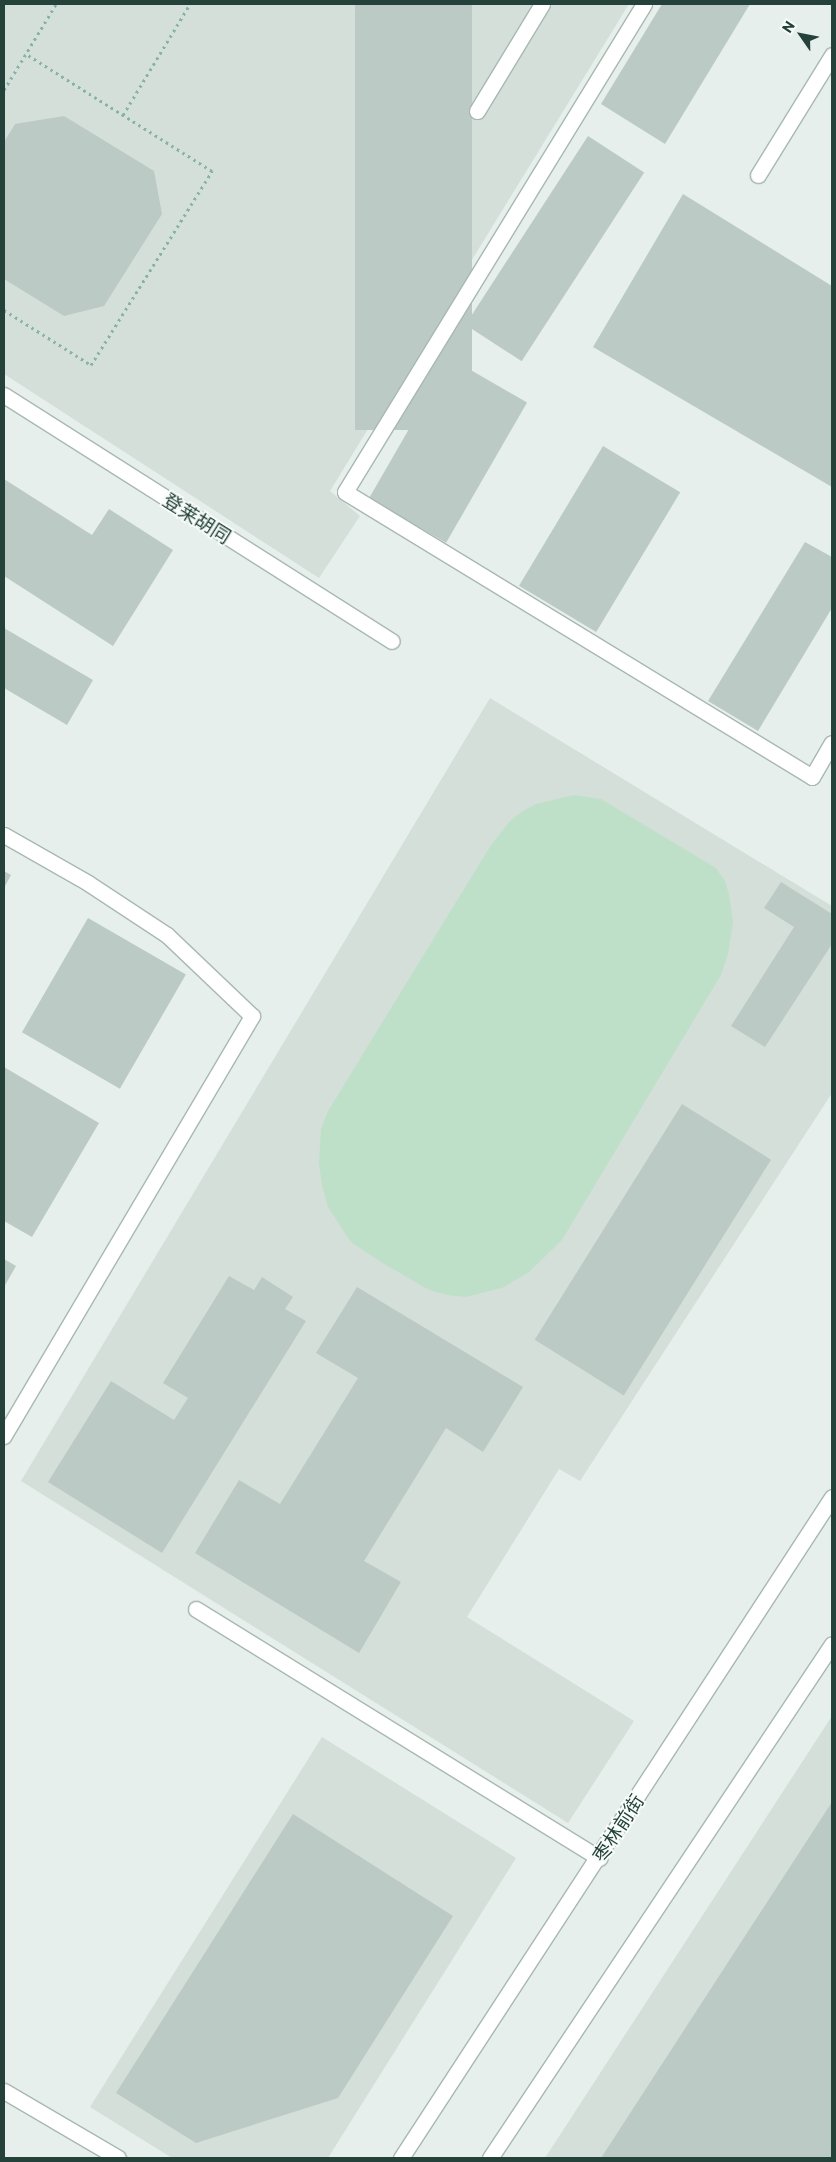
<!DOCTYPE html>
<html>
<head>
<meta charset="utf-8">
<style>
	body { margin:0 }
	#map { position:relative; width:836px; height:2162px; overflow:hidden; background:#e6efeb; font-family:Commissioner,"Noto Sans SC",sans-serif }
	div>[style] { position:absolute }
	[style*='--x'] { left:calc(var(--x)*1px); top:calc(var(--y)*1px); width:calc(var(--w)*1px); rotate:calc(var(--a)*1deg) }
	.built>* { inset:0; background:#d4dfda }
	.green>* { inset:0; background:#bfe0c8 }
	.building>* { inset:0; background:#bbcac4; transform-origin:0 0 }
	.path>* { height:3px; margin-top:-1.5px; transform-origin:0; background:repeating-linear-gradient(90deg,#86b3a5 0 2.5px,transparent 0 6.5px) }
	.roads { filter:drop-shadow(1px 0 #a8b8b2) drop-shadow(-1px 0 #a8b8b2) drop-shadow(0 1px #a8b8b2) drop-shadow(0 -1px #a8b8b2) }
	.lane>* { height:15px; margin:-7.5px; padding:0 7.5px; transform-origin:7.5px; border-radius:7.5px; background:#fff }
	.street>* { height:15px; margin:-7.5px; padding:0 7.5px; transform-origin:7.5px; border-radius:7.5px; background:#fff }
	.secondary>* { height:15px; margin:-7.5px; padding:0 7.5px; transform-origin:7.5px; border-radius:7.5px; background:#fff }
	span { translate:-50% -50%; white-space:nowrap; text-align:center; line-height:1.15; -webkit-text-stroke:4px #f7fbf9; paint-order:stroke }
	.street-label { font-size:19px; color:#24423a }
	.frame { position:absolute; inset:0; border:5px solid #24423a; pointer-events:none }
	.north { position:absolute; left:776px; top:10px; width:50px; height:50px; -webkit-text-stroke:4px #f7fbf9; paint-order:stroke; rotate:303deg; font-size:14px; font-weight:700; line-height:20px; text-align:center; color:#24423a }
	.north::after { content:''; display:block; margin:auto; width:18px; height:22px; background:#24423a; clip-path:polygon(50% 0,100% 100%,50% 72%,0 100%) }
</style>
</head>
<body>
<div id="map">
	<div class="built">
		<div style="clip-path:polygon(4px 4px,629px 4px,330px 491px,360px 516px,319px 578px,4px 374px)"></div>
		<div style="clip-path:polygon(490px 698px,832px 906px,832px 1093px,580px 1481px,559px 1469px,467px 1617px,634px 1721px,568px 1823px,21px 1481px)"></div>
		<div style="clip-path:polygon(832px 1716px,832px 2158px,545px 2158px)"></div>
		<div style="clip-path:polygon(322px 1737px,516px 1858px,328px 2158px,172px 2158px,90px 2107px)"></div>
	</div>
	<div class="green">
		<div style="clip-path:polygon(574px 795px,601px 799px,716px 868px,725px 881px,729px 894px,733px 923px,728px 954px,721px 975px,562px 1240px,529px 1272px,502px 1288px,466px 1297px,447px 1295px,429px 1290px,386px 1265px,352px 1243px,344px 1232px,328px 1207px,322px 1186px,319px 1163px,321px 1129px,328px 1111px,491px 845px,510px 821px,523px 811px,536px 804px)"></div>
	</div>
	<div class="building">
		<div style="left:355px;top:4px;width:117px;height:426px"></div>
		<div style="clip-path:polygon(662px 4px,750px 4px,665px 144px,601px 104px)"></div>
		<div style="clip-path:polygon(64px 116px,154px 171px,162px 214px,104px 306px,64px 316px,4px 279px,4px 142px,15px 124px)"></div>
		<div style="left:588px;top:136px;width:67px;height:225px;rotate:33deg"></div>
		<div style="clip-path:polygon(683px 194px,832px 286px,832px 487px,593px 347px)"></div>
		<div style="left:450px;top:358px;width:89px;height:162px;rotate:30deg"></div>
		<div style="left:603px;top:446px;width:90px;height:163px;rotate:31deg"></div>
		<div style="clip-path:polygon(4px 479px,92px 535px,109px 509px,173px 550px,113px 646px,4px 576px)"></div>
		<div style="clip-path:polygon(805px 542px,832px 557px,832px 608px,758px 731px,708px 701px)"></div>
		<div style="clip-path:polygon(4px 628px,93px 680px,67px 725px,4px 688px)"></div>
		<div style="clip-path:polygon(4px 871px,11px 875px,4px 888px)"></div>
		<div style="clip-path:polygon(781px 882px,832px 914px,832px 944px,765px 1047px,731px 1026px,794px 927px,764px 908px)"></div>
		<div style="left:88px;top:918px;width:113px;height:132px;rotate:30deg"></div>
		<div style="clip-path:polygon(4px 1067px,99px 1123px,32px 1237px,4px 1221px)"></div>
		<div style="left:682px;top:1104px;width:105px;height:278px;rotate:32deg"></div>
		<div style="clip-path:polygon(4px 1259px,16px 1266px,4px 1287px)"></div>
		<div style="clip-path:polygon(229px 1276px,254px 1290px,262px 1277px,293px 1297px,285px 1309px,306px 1321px,162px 1553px,48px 1482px,111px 1381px,174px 1420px,188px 1398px,163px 1383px)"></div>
		<div style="clip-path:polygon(357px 1287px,523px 1387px,483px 1452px,446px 1428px,364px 1561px,401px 1582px,359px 1653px,195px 1553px,239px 1480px,280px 1504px,358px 1378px,316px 1353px)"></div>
		<div style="clip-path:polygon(832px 1802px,832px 2158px,601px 2158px)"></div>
		<div style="clip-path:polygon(293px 1814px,453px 1916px,338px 2098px,196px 2143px,116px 2093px)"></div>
	</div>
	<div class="path">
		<div style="--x:4;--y:90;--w:100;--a:-58.8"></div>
		<div style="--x:123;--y:115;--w:130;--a:-58.9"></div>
		<div style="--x:4;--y:310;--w:103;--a:32.3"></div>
		<div style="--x:91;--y:365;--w:229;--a:-58"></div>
		<div style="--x:212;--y:171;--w:220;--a:-147.8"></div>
	</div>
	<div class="roads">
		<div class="lane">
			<div style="--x:477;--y:111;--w:125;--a:-58.7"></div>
		</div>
		<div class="street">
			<div style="--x:644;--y:4;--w:572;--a:121.5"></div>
			<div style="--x:345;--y:492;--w:547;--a:31.39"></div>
			<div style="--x:812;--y:777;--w:39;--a:-60"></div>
			<div style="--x:758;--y:175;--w:141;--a:-58.3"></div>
			<div style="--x:4;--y:395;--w:459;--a:32.4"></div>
			<div style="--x:4;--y:835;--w:97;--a:29.7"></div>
			<div style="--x:88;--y:883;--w:95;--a:33.4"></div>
			<div style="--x:167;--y:935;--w:117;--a:43.6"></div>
			<div style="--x:252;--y:1016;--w:488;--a:120.6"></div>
			<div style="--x:196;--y:1609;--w:474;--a:31.7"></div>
		</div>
		<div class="secondary">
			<div style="--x:4;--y:2091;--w:132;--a:30.4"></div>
			<div style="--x:401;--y:2158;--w:789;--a:-56.89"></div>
			<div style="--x:490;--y:2158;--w:617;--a:-56.36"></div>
		</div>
	</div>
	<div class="street-label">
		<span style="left:197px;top:518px;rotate:32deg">登莱胡同</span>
		<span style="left:618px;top:1828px;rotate:-57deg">枣林前街</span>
	</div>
	<div class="frame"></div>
	<div class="north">N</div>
</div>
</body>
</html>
